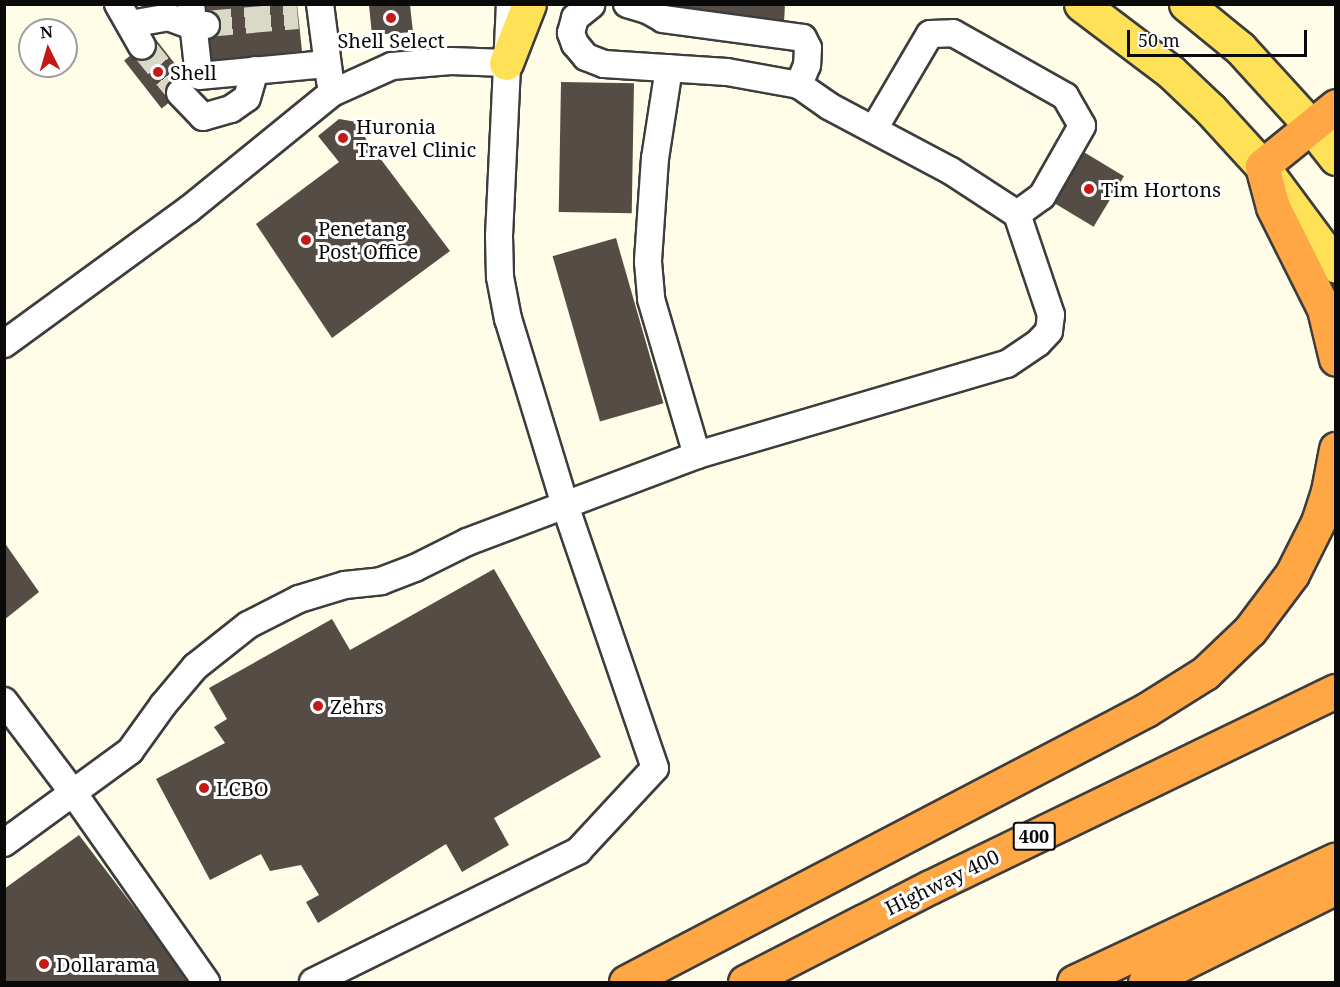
<!DOCTYPE html>
<html>
<head>
<meta charset="utf-8">
<style>
	body { margin:0 }
	#map { position:relative; width:1340px; height:987px; overflow:hidden; background:#fffce7; font-family:"Noto Serif",serif }
	div>[style] { position:absolute }
	[style*='--x'] { left:calc(var(--x)*1px); top:calc(var(--y)*1px); width:calc(var(--w)*1px); rotate:calc(var(--a)*1deg) }
	.building>* { inset:0; background:#544c45; transform-origin:0 0 }
	.minor-tunnel>* { height:26px; margin-top:-13px; transform-origin:0; background:repeating-linear-gradient(90deg,#dad8c6 0 26px,transparent 0 39px) }
	.roads { filter:drop-shadow(2px 0 #3d3d3d) drop-shadow(-2px 0 #3d3d3d) drop-shadow(0 2px #3d3d3d) drop-shadow(0 -2px #3d3d3d) }
	.minor>* { height:26px; margin:-13px; padding:0 13px; transform-origin:13px; border-radius:13px; background:#fff }
	.major>* { height:33px; margin:-16.5px; padding:0 16.5px; transform-origin:16.5px; border-radius:16.5px; background:#ffe157 }
	.highway>* { height:33px; margin:-16.5px; padding:0 16.5px; transform-origin:16.5px; border-radius:16.5px; background:#ffa645 }
	.dots>* { width:16px; height:16px; translate:-50% -50%; box-sizing:border-box; border:3px solid #fff; border-radius:50% }
	span { translate:-50% -50%; white-space:nowrap; text-align:center; line-height:1.15; -webkit-text-stroke:6px #fff; paint-order:stroke }
	.shield-label span { padding:2px 4px; background:#fff; border:2px solid; border-radius:4px; -webkit-text-stroke-width:0 }
	.shield-label { font-size:18px; color:#0a0a0a; font-weight:700 }
	.poi-label { font-size:20px; color:#0a0a0a }
	.left { translate:0 -50%; text-align:left }
	.street-label { font-size:20px; color:#0a0a0a }
	.frame { position:absolute; inset:0; border:6px solid #0a0a0a; pointer-events:none }
	.north { position:absolute; left:18px; top:18px; width:60px; height:60px; box-sizing:border-box; background:#fff; border:2px solid #9d9d9d; border-radius:50%; rotate:355deg; font-size:16px; font-weight:700; line-height:24px; text-align:center; color:#0a0a0a }
	.north::after { content:''; display:block; margin:auto; width:21px; height:27px; background:#c61916; clip-path:polygon(50% 0,100% 100%,50% 72%,0 100%) }
	.scale { position:absolute; left:1127px; top:30px; width:180px; height:27px; box-sizing:border-box; border:3px solid #0a0a0a; border-top:0; padding-left:8px; font-size:18px; line-height:21px; white-space:nowrap; color:#0a0a0a; -webkit-text-stroke:4px #fff; paint-order:stroke }
</style>
</head>
<body>
<div id="map">
	<div class="building">
		<div style="clip-path:polygon(204px 4px,297px 4px,302px 51px,210px 61px)"></div>
		<div style="clip-path:polygon(674px 4px,785px 4px,784px 23px,673px 14px)"></div>
		<div style="clip-path:polygon(369px 5px,410px 5px,413px 32px,372px 35px)"></div>
		<div style="left:154px;top:37px;width:61px;height:38px;rotate:52deg"></div>
		<div style="left:561px;top:82px;width:73px;height:130px;rotate:1deg"></div>
		<div style="clip-path:polygon(339px 119px,357px 122px,367px 141px,450px 251px,332px 338px,256px 224px,339px 162px,318px 136px)"></div>
		<div style="left:1082px;top:151px;width:49px;height:59px;rotate:31deg"></div>
		<div style="left:616px;top:238px;width:172px;height:66px;rotate:74deg"></div>
		<div style="clip-path:polygon(4px 542px,39px 592px,4px 620px)"></div>
		<div style="clip-path:polygon(494px 569px,601px 757px,494px 818px,509px 845px,462px 872px,446px 844px,318px 923px,306px 902px,319px 895px,301px 865px,270px 871px,261px 854px,210px 880px,156px 779px,225px 743px,214px 727px,227px 719px,209px 688px,332px 619px,350px 650px)"></div>
		<div style="clip-path:polygon(79px 835px,191px 982px,4px 982px,4px 889px)"></div>
	</div>
	<div class="minor-tunnel">
		<div style="--x:206;--y:24;--w:92;--a:-5"></div>
		<div style="--x:142;--y:46;--w:60;--a:51"></div>
	</div>
	<div class="roads">
		<div class="minor">
			<div style="--x:118;--y:4;--w:48;--a:60.3"></div>
			<div style="--x:191;--y:4;--w:72;--a:83.7"></div>
			<div style="--x:199;--y:76;--w:128;--a:-5.4"></div>
			<div style="--x:320;--y:4;--w:78;--a:82.6"></div>
			<div style="--x:627;--y:4;--w:21;--a:17"></div>
			<div style="--x:647;--y:10;--w:18;--a:29"></div>
			<div style="--x:663;--y:19;--w:141;--a:7.7"></div>
			<div style="--x:803;--y:38;--w:11;--a:63"></div>
			<div style="--x:808;--y:48;--w:17;--a:93"></div>
			<div style="--x:807;--y:65;--w:22;--a:112"></div>
			<div style="--x:130;--y:24;--w:39;--a:-10"></div>
			<div style="--x:168;--y:17;--w:27;--a:20"></div>
			<div style="--x:193;--y:26;--w:13;--a:-4"></div>
			<div style="--x:669;--y:68;--w:91;--a:98.8"></div>
			<div style="--x:655;--y:158;--w:104;--a:93.9"></div>
			<div style="--x:648;--y:262;--w:37;--a:85"></div>
			<div style="--x:651;--y:299;--w:163;--a:73.6"></div>
			<div style="--x:180;--y:93;--w:33;--a:46"></div>
			<div style="--x:203;--y:117;--w:29;--a:-16"></div>
			<div style="--x:231;--y:109;--w:19;--a:-35"></div>
			<div style="--x:247;--y:98;--w:29;--a:-74"></div>
			<div style="--x:874;--y:129;--w:110;--a:-59.5"></div>
			<div style="--x:930;--y:34;--w:23;--a:-2"></div>
			<div style="--x:953;--y:33;--w:129;--a:29.4"></div>
			<div style="--x:1065;--y:96;--w:34;--a:60"></div>
			<div style="--x:1082;--y:126;--w:81;--a:119.7"></div>
			<div style="--x:1042;--y:196;--w:31;--a:144"></div>
			<div style="--x:4;--y:344;--w:228;--a:-36.1"></div>
			<div style="--x:188;--y:210;--w:186;--a:-39.1"></div>
			<div style="--x:332;--y:93;--w:66;--a:-24.2"></div>
			<div style="--x:392;--y:66;--w:59;--a:-4.8"></div>
			<div style="--x:451;--y:61;--w:55;--a:2.1"></div>
			<div style="--x:4;--y:701;--w:116;--a:53"></div>
			<div style="--x:74;--y:794;--w:230;--a:54.9"></div>
			<div style="--x:4;--y:843;--w:156;--a:-36.1"></div>
			<div style="--x:130;--y:751;--w:57;--a:-54.3"></div>
			<div style="--x:163;--y:705;--w:50;--a:-49.9"></div>
			<div style="--x:195;--y:667;--w:68;--a:-38.4"></div>
			<div style="--x:248;--y:625;--w:57;--a:-27"></div>
			<div style="--x:299;--y:599;--w:48;--a:-16.9"></div>
			<div style="--x:345;--y:585;--w:36;--a:-6"></div>
			<div style="--x:381;--y:581;--w:36;--a:-21"></div>
			<div style="--x:415;--y:568;--w:58;--a:-26.6"></div>
			<div style="--x:467;--y:542;--w:246;--a:-20.7"></div>
			<div style="--x:697;--y:455;--w:323;--a:-16.4"></div>
			<div style="--x:1007;--y:364;--w:37;--a:-34"></div>
			<div style="--x:1038;--y:343;--w:16;--a:-47"></div>
			<div style="--x:1049;--y:331;--w:16;--a:-83"></div>
			<div style="--x:1051;--y:315;--w:107;--a:-108.6"></div>
			<div style="--x:1017;--y:214;--w:79;--a:-146.9"></div>
			<div style="--x:951;--y:171;--w:138;--a:-152"></div>
			<div style="--x:829;--y:106;--w:37;--a:-145"></div>
			<div style="--x:799;--y:85;--w:73;--a:-169.8"></div>
			<div style="--x:727;--y:72;--w:123;--a:-176.3"></div>
			<div style="--x:604;--y:64;--w:19;--a:-159"></div>
			<div style="--x:586;--y:57;--w:17;--a:-130"></div>
			<div style="--x:575;--y:44;--w:12;--a:-110"></div>
			<div style="--x:571;--y:33;--w:16;--a:-75"></div>
			<div style="--x:575;--y:18;--w:21;--a:-39"></div>
			<div style="--x:313;--y:982;--w:296;--a:-26.3"></div>
			<div style="--x:578;--y:851;--w:113;--a:-47.1"></div>
			<div style="--x:655;--y:768;--w:278;--a:-108.9"></div>
			<div style="--x:565;--y:505;--w:195;--a:-107"></div>
			<div style="--x:508;--y:319;--w:43;--a:-100.8"></div>
			<div style="--x:500;--y:277;--w:41;--a:-91.4"></div>
			<div style="--x:499;--y:236;--w:232;--a:-87.3"></div>
		</div>
		<div class="major">
			<div style="--x:1081;--y:4;--w:113;--a:37.1"></div>
			<div style="--x:1171;--y:72;--w:54;--a:43.5"></div>
			<div style="--x:1210;--y:109;--w:77;--a:47.6"></div>
			<div style="--x:1262;--y:166;--w:124;--a:53.5"></div>
			<div style="--x:1186;--y:4;--w:70;--a:39.2"></div>
			<div style="--x:1240;--y:48;--w:104;--a:47.7"></div>
			<div style="--x:1310;--y:125;--w:42;--a:51.8"></div>
			<div style="--x:506;--y:63;--w:63;--a:-68.7"></div>
		</div>
		<div class="highway">
			<div style="--x:1336;--y:106;--w:95;--a:141"></div>
			<div style="--x:1262;--y:166;--w:42;--a:75"></div>
			<div style="--x:1273;--y:207;--w:114;--a:63.4"></div>
			<div style="--x:1324;--y:309;--w:51;--a:76.5"></div>
			<div style="--x:626;--y:982;--w:587;--a:-27.61"></div>
			<div style="--x:1146;--y:710;--w:70;--a:-32.1"></div>
			<div style="--x:1205;--y:673;--w:62;--a:-43.7"></div>
			<div style="--x:1250;--y:630;--w:70;--a:-53.1"></div>
			<div style="--x:1292;--y:574;--w:58;--a:-63.4"></div>
			<div style="--x:1318;--y:522;--w:33;--a:-72"></div>
			<div style="--x:1328;--y:491;--w:43;--a:-79.2"></div>
			<div style="--x:745;--y:982;--w:208;--a:-27.2"></div>
			<div style="--x:930;--y:887;--w:451;--a:-25.8"></div>
			<div style="--x:1074;--y:982;--w:289;--a:-25.1"></div>
			<div style="--x:1145;--y:982;--w:213;--a:-26.4"></div>
		</div>
	</div>
	<div class="dots">
		<div style="left:391px;top:18px;background:#c61916"></div>
		<div style="left:158px;top:72px;background:#c61916"></div>
		<div style="left:343px;top:138px;background:#c61916"></div>
		<div style="left:1089px;top:189px;background:#c61916"></div>
		<div style="left:306px;top:240px;background:#c61916"></div>
		<div style="left:318px;top:706px;background:#c61916"></div>
		<div style="left:204px;top:788px;background:#c61916"></div>
		<div style="left:44px;top:964px;background:#c61916"></div>
	</div>
	<div class="shield-label">
		<span style="left:1034px;top:836px">400</span>
	</div>
	<div class="poi-label">
		<span style="left:391px;top:40px">Shell Select</span>
		<span class="left" style="left:170px;top:72px">Shell</span>
		<span class="left" style="left:356px;top:138px">Huronia<br>Travel Clinic</span>
		<span class="left" style="left:1101px;top:189px">Tim Hortons</span>
		<span class="left" style="left:318px;top:240px">Penetang<br>Post Office</span>
		<span class="left" style="left:330px;top:706px">Zehrs</span>
		<span class="left" style="left:216px;top:788px">LCBO</span>
		<span class="left" style="left:56px;top:964px">Dollarama</span>
	</div>
	<div class="street-label">
		<span style="left:942px;top:882px;rotate:-26deg">Highway 400</span>
	</div>
	<div class="frame"></div>
	<div class="north">N</div>
	<div class="scale">50 m</div>
</div>
</body>
</html>
